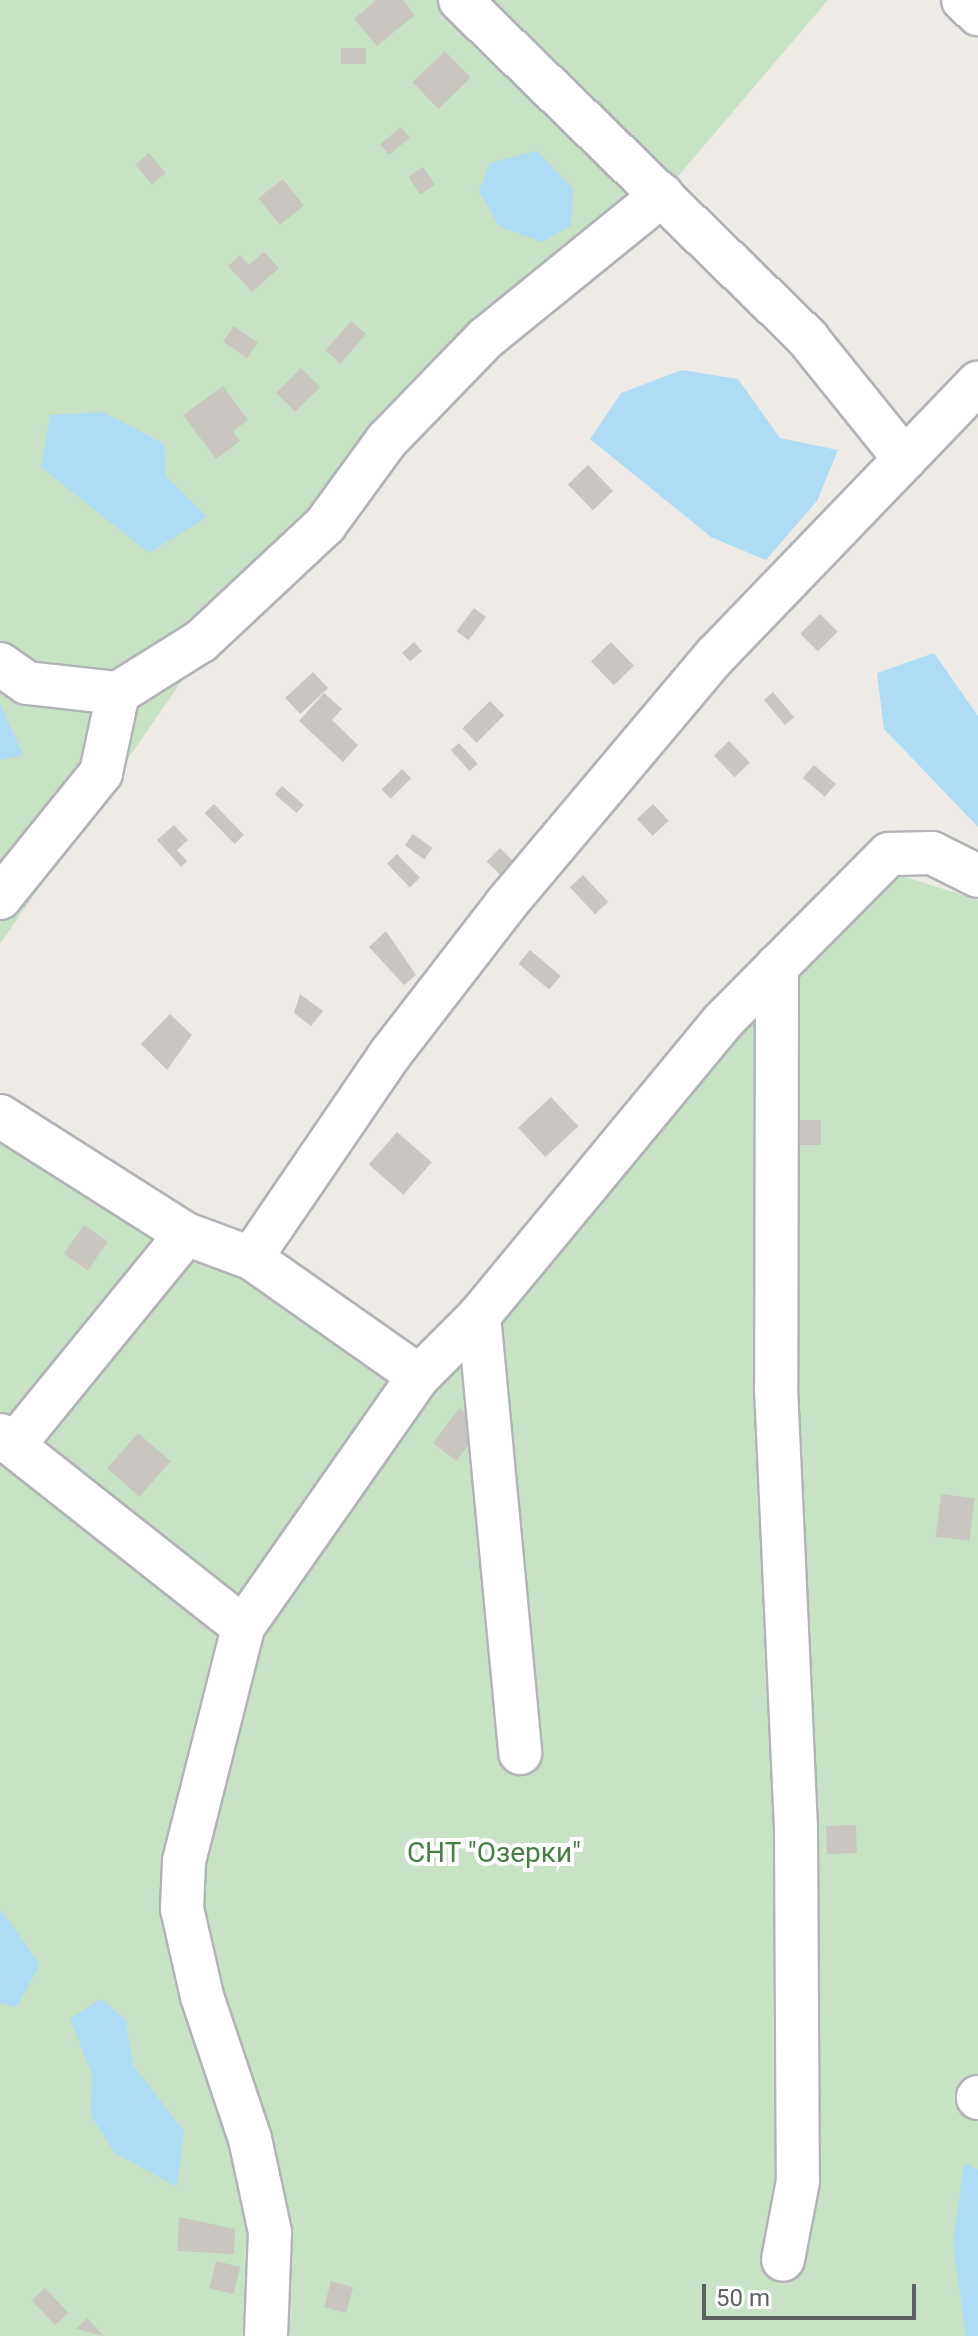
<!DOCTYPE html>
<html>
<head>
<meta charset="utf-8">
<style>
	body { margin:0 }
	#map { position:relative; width:978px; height:2336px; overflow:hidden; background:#eeebe6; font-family:Roboto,sans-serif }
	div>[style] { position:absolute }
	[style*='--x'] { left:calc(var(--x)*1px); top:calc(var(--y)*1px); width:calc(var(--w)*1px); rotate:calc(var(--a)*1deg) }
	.green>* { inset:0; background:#c8e2c5 }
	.water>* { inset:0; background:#afdcf5 }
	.building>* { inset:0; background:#c9c6c2; transform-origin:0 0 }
	.roads { filter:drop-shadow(2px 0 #b1b3b6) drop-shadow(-2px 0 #b1b3b6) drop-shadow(0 2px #b1b3b6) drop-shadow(0 -2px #b1b3b6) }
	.minor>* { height:42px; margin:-21px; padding:0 21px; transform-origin:21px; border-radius:21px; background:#fff }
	span { translate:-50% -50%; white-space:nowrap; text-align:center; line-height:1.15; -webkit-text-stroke:8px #fff; paint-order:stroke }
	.park-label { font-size:28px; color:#428140 }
	.scale { position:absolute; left:702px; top:2284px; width:214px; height:36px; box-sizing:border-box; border:4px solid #5d6164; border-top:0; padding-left:10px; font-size:24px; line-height:28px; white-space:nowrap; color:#5d6164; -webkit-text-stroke:6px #fff; paint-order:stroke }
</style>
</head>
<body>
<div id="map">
	<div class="green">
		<div style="clip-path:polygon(0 0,828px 0,662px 195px,199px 656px,0 944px)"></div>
		<div style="clip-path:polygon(887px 871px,978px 900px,978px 2336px,0 2336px,0 1129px,419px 1376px)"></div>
	</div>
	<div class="water">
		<div style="clip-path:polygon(537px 151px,573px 189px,571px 226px,542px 242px,499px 226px,479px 191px,490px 163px)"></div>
		<div style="clip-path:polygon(682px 370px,738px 379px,780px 438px,838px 450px,817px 501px,766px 560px,711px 537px,590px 439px,621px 393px)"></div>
		<div style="clip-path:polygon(104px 412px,164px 444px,166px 476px,207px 517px,149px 553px,41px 467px,50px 415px)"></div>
		<div style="clip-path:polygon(934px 653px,978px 716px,978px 827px,884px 729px,877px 673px)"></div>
		<div style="clip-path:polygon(0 703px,23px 755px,0 760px)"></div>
		<div style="clip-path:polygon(0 1909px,40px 1964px,17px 2007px,0 2003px)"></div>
		<div style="clip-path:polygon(101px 1999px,126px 2020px,133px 2065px,184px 2131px,177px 2187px,115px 2153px,91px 2116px,92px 2074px,70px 2019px)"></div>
		<div style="clip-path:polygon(964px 2163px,978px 2170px,978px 2336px,966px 2336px,953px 2244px)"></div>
	</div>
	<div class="building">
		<div style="clip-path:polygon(376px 0,403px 0,415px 15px,377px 46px,354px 19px)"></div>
		<div style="left:341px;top:48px;width:25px;height:16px"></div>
		<div style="left:445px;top:51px;width:37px;height:45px;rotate:46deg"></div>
		<div style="left:401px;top:127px;width:14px;height:27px;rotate:51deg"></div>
		<div style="left:149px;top:153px;width:26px;height:18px;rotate:50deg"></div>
		<div style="left:423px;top:167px;width:21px;height:18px;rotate:55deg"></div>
		<div style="left:283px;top:179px;width:34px;height:31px;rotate:52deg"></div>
		<div style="clip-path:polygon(264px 252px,279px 268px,252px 292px,228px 266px,240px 255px,249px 265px)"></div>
		<div style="left:351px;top:321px;width:20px;height:39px;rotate:41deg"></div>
		<div style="left:234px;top:326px;width:29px;height:19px;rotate:35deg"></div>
		<div style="left:301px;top:368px;width:27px;height:35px;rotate:45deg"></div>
		<div style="clip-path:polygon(223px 386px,248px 420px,233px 431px,240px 441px,216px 459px,183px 415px)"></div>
		<div style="left:588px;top:465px;width:36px;height:28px;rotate:46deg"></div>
		<div style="left:474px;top:608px;width:15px;height:29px;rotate:37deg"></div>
		<div style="left:820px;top:614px;width:25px;height:28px;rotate:45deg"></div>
		<div style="left:414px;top:642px;width:12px;height:16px;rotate:48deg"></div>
		<div style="left:611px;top:642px;width:33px;height:28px;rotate:46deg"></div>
		<div style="left:313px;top:672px;width:22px;height:38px;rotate:47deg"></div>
		<div style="left:773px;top:692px;width:33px;height:12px;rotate:50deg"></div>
		<div style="clip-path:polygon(324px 693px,342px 709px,332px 720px,358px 745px,343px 762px,299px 721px)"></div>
		<div style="left:490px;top:701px;width:20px;height:39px;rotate:45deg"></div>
		<div style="left:729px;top:741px;width:30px;height:21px;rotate:46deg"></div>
		<div style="left:459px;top:743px;width:28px;height:11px;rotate:48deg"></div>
		<div style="left:814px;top:765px;width:29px;height:17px;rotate:41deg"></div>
		<div style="left:402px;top:769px;width:13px;height:29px;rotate:45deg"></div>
		<div style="left:282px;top:786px;width:29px;height:11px;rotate:41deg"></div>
		<div style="left:214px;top:804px;width:43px;height:13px;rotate:46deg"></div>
		<div style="left:653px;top:804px;width:23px;height:22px;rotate:47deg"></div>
		<div style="clip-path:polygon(174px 825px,188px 840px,177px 850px,187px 861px,181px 867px,157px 840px)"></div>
		<div style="left:413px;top:834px;width:24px;height:14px;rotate:36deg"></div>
		<div style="left:500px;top:848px;width:28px;height:19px;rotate:45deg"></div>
		<div style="left:397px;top:854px;width:33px;height:14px;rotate:46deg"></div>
		<div style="left:583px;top:875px;width:37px;height:18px;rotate:47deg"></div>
		<div style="clip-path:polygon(386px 931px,416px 975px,404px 985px,369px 947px)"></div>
		<div style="left:530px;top:950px;width:40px;height:18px;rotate:40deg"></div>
		<div style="clip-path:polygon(300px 994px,323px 1011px,311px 1026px,294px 1013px)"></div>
		<div style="clip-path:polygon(170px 1014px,192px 1035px,167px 1070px,141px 1044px)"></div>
		<div style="left:551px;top:1097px;width:40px;height:45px;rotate:47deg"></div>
		<div style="left:794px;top:1120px;width:27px;height:25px"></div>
		<div style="left:397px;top:1132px;width:46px;height:43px;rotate:41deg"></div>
		<div style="left:84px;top:1225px;width:29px;height:35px;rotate:35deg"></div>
		<div style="left:459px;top:1408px;width:29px;height:44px;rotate:36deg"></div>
		<div style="left:138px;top:1433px;width:43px;height:47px;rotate:41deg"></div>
		<div style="left:941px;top:1494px;width:34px;height:43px;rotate:7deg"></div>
		<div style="left:856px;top:1825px;width:28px;height:30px;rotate:88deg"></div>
		<div style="clip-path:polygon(179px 2217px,235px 2229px,234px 2254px,177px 2251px)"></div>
		<div style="left:216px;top:2261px;width:25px;height:28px;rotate:14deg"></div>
		<div style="left:331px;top:2281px;width:23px;height:27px;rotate:15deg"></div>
		<div style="left:45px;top:2288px;width:34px;height:18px;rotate:47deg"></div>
		<div style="clip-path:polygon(87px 2318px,104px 2336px,76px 2329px)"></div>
	</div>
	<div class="roads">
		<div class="minor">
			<div style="--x:460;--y:0;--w:486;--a:44.2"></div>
			<div style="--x:808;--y:339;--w:154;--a:51.1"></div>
			<div style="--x:963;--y:0;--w:21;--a:43"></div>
			<div style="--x:0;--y:664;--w:33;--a:35"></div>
			<div style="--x:27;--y:683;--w:92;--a:6.3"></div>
			<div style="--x:0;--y:898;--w:161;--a:-51.1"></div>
			<div style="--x:101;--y:773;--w:82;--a:-78"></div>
			<div style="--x:118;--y:693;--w:98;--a:-32.1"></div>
			<div style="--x:201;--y:641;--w:170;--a:-43.1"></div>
			<div style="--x:325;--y:525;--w:105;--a:-53.9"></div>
			<div style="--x:387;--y:440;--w:142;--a:-45.9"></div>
			<div style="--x:486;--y:338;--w:227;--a:-39.1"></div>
			<div style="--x:777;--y:966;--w:422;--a:90.1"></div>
			<div style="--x:776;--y:1388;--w:440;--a:87.4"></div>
			<div style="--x:796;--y:1828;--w:353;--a:89.7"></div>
			<div style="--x:798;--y:2181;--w:80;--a:100.8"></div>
			<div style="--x:0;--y:1116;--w:220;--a:32.4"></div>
			<div style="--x:186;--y:1234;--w:69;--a:20.3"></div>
			<div style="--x:479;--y:1316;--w:439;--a:84.6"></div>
			<div style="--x:419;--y:1376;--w:85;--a:-45"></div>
			<div style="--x:479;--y:1316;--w:381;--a:-50.4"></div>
			<div style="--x:722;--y:1022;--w:237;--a:-45.2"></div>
			<div style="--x:889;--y:854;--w:43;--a:-1.3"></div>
			<div style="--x:932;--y:853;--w:51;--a:26.6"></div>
			<div style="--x:0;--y:1435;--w:310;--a:38.3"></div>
			<div style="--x:14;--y:1445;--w:272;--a:-50.8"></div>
			<div style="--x:978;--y:2097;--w:1;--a:90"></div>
			<div style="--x:266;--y:2336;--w:104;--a:-87.8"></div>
			<div style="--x:270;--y:2232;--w:95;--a:-102.1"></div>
			<div style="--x:250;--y:2139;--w:151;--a:-108.6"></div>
			<div style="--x:202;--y:1996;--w:89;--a:-102.9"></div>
			<div style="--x:182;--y:1909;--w:48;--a:-87.6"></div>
			<div style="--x:184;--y:1861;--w:241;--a:-75.8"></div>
			<div style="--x:243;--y:1627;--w:307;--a:-55"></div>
			<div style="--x:419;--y:1376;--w:205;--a:-144.9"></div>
			<div style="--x:251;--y:1258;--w:248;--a:-55.7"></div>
			<div style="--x:391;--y:1053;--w:188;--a:-52.3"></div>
			<div style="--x:506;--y:904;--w:326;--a:-49.9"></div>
			<div style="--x:716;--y:655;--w:378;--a:-46.1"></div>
		</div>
	</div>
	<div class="park-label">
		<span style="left:494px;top:1853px">СНТ "Озерки"</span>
	</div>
	<div class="scale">50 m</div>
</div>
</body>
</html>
